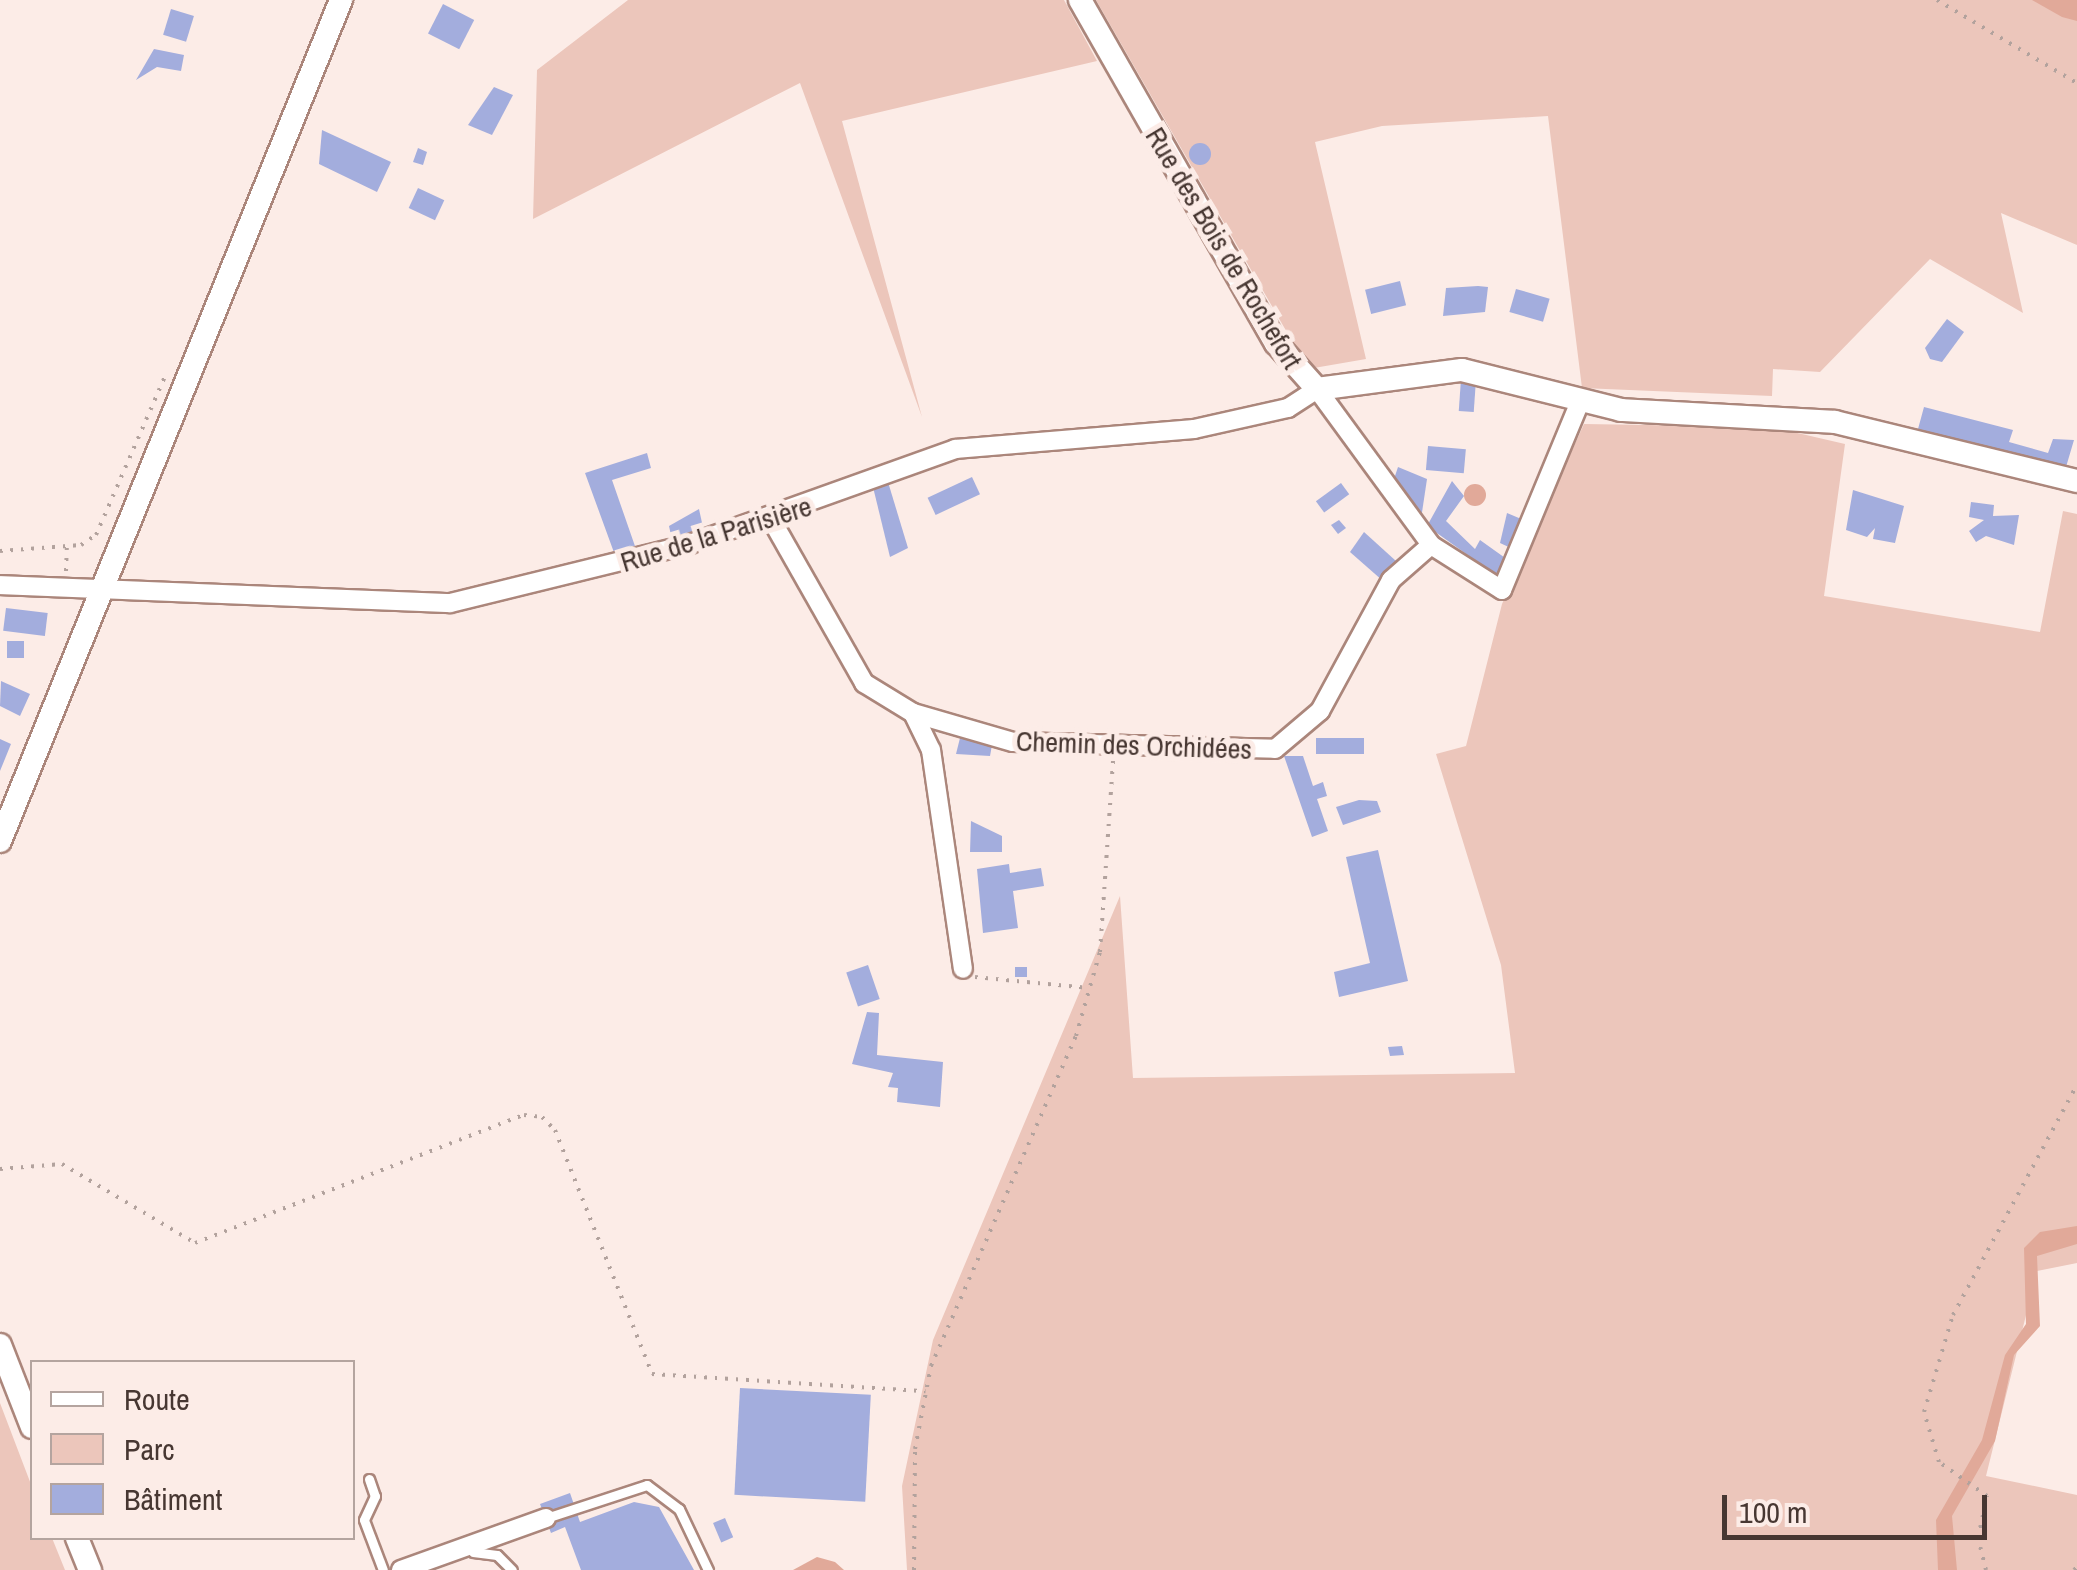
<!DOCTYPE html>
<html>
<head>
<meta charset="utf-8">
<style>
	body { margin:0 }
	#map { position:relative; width:2077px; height:1570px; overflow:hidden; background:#fcece7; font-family:"Archivo Narrow",sans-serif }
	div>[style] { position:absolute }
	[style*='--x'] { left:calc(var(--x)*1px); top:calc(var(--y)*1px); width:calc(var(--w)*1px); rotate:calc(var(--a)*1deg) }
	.green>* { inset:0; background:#ecc6bb }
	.water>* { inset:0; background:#e1a999 }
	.round { border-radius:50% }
	.building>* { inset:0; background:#a3addd; transform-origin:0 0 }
	.path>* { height:4px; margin-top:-2px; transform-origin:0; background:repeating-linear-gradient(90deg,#b2a29d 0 2.5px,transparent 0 10.5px) }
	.roads { filter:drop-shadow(2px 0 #ab867b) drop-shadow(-2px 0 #ab867b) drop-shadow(0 2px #ab867b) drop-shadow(0 -2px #ab867b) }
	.service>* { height:9px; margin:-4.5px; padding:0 4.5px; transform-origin:4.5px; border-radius:4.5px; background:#fff }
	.minor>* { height:18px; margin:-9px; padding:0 9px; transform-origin:9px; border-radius:9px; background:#fff }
	.tertiary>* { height:22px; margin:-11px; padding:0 11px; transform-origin:11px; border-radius:11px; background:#fff }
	span { translate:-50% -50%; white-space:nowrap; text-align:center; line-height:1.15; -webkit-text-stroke:10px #fcece7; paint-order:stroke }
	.street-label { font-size:28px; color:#473732 }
	.legend { position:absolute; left:30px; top:1360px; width:325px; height:180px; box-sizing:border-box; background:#fcece7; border:2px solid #b4a49f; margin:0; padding:12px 18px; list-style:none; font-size:30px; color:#473732 }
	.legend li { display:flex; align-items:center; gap:20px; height:50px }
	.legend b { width:50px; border:2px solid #b4a49f }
	.scale { position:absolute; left:1722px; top:1495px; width:265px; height:45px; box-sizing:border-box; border:5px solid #473732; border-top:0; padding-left:12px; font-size:30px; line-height:35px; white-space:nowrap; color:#473732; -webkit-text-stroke:8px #fcece7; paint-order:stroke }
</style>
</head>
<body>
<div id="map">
	<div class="green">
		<div style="clip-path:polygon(628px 0,1064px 0,1097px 61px,842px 121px,922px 417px,800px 83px,533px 219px,537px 70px)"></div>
		<div style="clip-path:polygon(1096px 0,2077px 0,2077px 245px,2001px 213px,2023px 313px,1930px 259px,1820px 372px,1773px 369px,1772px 396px,1582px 388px,1548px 116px,1382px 126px,1315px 142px,1366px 359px,1308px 369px)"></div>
		<div style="clip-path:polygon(1584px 424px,1771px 427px,1845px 444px,1824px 596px,2040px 632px,2063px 511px,2077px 514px,2077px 1263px,2037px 1271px,1986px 1476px,2077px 1495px,2077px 1570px,907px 1570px,902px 1486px,933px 1340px,1120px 896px,1133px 1078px,1515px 1073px,1501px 965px,1436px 754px,1466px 746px,1502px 604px)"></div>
		<div style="clip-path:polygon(0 1403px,32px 1487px,32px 1538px,52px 1538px,65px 1570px,0 1570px)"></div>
	</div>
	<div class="water">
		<div style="clip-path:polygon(2032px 0,2077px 0,2077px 21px,2062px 17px)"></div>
		<div class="round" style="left:1464px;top:484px;width:22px;height:22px"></div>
		<div style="clip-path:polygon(2077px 1226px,2077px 1244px,2037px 1256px,2040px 1326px,2014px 1355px,1995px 1441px,1952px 1516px,1957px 1570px,1938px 1570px,1936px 1520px,1982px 1440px,2005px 1355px,2026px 1324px,2024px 1248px,2040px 1232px)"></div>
		<div style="clip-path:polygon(817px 1557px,835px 1562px,844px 1570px,793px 1570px)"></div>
	</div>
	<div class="building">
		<div style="left:443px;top:4px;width:35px;height:33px;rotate:27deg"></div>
		<div style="left:171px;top:9px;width:24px;height:27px;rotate:17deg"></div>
		<div style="clip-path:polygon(154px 49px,184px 55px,181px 71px,157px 67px,136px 80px)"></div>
		<div style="clip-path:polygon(494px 87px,513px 95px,492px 135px,468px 125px)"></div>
		<div style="clip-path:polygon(322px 130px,391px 162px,377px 192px,319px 164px)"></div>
		<div class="round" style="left:1189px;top:143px;width:22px;height:22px"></div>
		<div style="clip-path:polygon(418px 148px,427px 152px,423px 165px,413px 162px)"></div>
		<div style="left:418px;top:188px;width:29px;height:22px;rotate:25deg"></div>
		<div style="left:1400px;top:281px;width:25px;height:36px;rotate:76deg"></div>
		<div style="clip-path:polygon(1478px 286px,1488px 287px,1485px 312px,1443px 316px,1446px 288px)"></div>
		<div style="left:1516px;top:289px;width:35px;height:24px;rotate:16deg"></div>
		<div style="clip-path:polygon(1947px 319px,1964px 332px,1942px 362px,1930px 359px,1925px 348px)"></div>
		<div style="left:1461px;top:379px;width:15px;height:32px;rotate:4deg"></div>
		<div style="clip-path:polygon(1924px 407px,2013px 430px,2009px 442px,2048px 453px,2053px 439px,2074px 440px,2066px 467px,1918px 429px)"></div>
		<div style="left:1428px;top:446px;width:38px;height:24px;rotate:5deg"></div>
		<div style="clip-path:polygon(647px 453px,651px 468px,612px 480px,636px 549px,616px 558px,585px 473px)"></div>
		<div style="clip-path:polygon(1398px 467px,1427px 479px,1421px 519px,1393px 482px)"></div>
		<div style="left:972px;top:477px;width:19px;height:49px;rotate:65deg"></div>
		<div style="clip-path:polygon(1452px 481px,1464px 496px,1446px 521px,1475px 549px,1480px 540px,1508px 560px,1500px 578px,1427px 526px)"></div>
		<div style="clip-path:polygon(888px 482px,908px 548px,890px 557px,873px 487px)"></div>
		<div style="left:1341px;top:483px;width:14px;height:31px;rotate:54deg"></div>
		<div style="clip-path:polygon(1853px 490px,1904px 506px,1895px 543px,1873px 539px,1875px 528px,1867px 537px,1846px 530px)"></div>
		<div style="clip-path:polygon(1971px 502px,1994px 505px,1993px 516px,2019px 515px,2014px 545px,1986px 536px,1976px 542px,1969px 531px,1984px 520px,1969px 517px)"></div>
		<div style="clip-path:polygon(699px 509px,704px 532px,672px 540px,669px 526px)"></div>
		<div style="clip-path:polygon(1507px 513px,1526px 521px,1513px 549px,1500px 543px)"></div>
		<div style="clip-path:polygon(1339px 520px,1346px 528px,1338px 534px,1331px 525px)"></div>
		<div style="clip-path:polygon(1364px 532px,1396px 561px,1383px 581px,1350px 552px)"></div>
		<div style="left:6px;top:608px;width:42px;height:23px;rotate:7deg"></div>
		<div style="left:7px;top:641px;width:17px;height:17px"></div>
		<div style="clip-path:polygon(1px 681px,30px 694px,20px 716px,0 706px)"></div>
		<div style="clip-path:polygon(960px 738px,992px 745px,990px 756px,956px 754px)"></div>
		<div style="left:1364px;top:738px;width:16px;height:48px;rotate:90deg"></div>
		<div style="clip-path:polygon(0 739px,11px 744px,0 771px)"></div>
		<div style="clip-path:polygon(1284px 756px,1303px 756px,1313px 786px,1323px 782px,1327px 796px,1317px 799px,1328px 831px,1312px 837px)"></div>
		<div style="clip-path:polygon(1359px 800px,1377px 801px,1381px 812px,1343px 825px,1336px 807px)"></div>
		<div style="clip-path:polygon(971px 821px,1002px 836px,1002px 852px,970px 852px)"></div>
		<div style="clip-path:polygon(1378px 850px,1408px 981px,1339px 997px,1334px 972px,1370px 963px,1346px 857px)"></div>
		<div style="clip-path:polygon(1009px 864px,1010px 873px,1041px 868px,1044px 886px,1013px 891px,1018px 928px,983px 933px,977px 869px)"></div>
		<div style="left:868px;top:965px;width:36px;height:23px;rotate:71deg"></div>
		<div style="left:1015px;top:967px;width:12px;height:10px"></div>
		<div style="clip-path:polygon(867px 1012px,879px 1013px,877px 1055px,943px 1062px,940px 1107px,897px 1102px,898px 1088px,888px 1087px,893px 1073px,852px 1064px)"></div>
		<div style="clip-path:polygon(1402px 1046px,1404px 1055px,1390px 1056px,1388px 1047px)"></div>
		<div style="left:740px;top:1388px;width:131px;height:107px;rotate:3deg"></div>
		<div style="clip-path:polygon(570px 1493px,580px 1522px,634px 1502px,659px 1507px,694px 1570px,581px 1570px,565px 1527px,551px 1533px,540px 1504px)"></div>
		<div style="left:725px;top:1518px;width:21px;height:13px;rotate:67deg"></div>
	</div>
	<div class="path">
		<div style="--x:1937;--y:0;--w:163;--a:30.7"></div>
		<div style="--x:0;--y:551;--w:81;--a:-4.2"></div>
		<div style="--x:81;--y:545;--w:18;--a:-34"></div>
		<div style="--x:96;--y:535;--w:176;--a:-66.5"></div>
		<div style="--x:66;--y:571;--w:25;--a:-88"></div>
		<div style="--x:975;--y:977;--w:115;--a:5.5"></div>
		<div style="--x:0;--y:1169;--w:62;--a:-4.6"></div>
		<div style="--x:62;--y:1164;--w:155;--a:30.7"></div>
		<div style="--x:195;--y:1243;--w:353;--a:-21.3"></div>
		<div style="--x:524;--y:1115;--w:18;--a:6"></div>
		<div style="--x:542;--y:1117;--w:18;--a:45"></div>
		<div style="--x:555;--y:1130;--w:263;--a:68.3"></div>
		<div style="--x:652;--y:1374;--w:274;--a:3.6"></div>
		<div style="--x:914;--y:1570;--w:121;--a:-89.5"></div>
		<div style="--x:915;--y:1449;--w:85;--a:-79.1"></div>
		<div style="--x:931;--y:1366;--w:360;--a:-66.3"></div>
		<div style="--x:1076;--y:1036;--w:87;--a:-74.1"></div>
		<div style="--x:1100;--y:952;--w:192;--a:-86.1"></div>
		<div style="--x:1986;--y:1570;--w:33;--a:-104"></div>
		<div style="--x:1978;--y:1538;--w:43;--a:-77.9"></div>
		<div style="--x:1987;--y:1496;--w:59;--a:-144.7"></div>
		<div style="--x:1939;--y:1462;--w:52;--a:-106.7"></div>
		<div style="--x:1924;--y:1412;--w:101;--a:-73.4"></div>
		<div style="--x:1953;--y:1315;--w:261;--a:-61.7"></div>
		<div style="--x:2074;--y:1570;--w:4;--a:-45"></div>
	</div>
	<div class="roads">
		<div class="service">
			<div style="--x:369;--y:1479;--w:18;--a:71"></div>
			<div style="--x:375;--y:1496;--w:26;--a:115"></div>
			<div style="--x:364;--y:1520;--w:53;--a:69.2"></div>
			<div style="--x:546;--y:1518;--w:106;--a:-18.1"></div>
			<div style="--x:647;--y:1485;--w:40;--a:37"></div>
			<div style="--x:679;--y:1509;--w:68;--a:64.6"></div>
			<div style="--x:473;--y:1552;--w:24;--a:7"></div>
			<div style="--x:497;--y:1555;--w:21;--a:45"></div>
		</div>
		<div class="minor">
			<div style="--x:771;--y:519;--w:189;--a:60.4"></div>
			<div style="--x:864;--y:683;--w:57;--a:31.5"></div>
			<div style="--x:913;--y:713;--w:104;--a:16.2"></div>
			<div style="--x:1013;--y:742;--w:262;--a:1.5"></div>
			<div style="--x:1275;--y:749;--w:59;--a:-40.2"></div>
			<div style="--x:1320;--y:711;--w:149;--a:-61.5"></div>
			<div style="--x:1391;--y:580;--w:53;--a:-41.2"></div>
			<div style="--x:0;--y:585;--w:450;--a:2.3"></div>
			<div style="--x:450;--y:603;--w:247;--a:-13.8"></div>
			<div style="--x:690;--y:544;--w:282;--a:-19.7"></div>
			<div style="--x:955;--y:449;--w:240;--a:-4.8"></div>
			<div style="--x:1194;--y:429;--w:96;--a:-12.6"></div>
			<div style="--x:1288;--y:408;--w:35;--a:-33"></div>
			<div style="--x:1317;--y:389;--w:193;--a:53.8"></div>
			<div style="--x:1431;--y:545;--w:84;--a:32.4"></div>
			<div style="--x:1502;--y:590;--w:204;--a:-67.5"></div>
			<div style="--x:913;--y:713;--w:41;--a:64.1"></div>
			<div style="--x:931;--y:750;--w:221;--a:81.7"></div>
			<div style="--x:401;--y:1570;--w:154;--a:-19.7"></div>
		</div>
		<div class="tertiary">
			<div style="--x:1080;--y:0;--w:395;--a:60.3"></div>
			<div style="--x:1276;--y:343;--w:62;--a:48.3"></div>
			<div style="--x:1317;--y:389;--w:146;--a:-7.5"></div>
			<div style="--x:1462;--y:370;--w:164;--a:14.1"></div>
			<div style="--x:1621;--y:410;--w:214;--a:3.2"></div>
			<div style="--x:1835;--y:422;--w:249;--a:13.7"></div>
			<div style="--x:0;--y:841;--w:908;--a:-67.93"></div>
			<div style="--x:0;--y:1345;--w:88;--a:68.7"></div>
			<div style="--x:77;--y:1538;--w:35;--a:68"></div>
		</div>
	</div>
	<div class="street-label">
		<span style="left:1224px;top:248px;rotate:59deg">Rue des Bois de Rochefort</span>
		<span style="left:716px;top:534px;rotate:-17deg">Rue de la Parisière</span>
		<span style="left:1134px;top:745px;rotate:2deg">Chemin des Orchidées</span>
	</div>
	<ul class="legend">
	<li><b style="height:12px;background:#fff"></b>Route</li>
	<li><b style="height:28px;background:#ecc6bb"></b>Parc</li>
	<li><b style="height:28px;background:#a3addd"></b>Bâtiment</li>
	</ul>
	<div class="scale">100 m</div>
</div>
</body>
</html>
